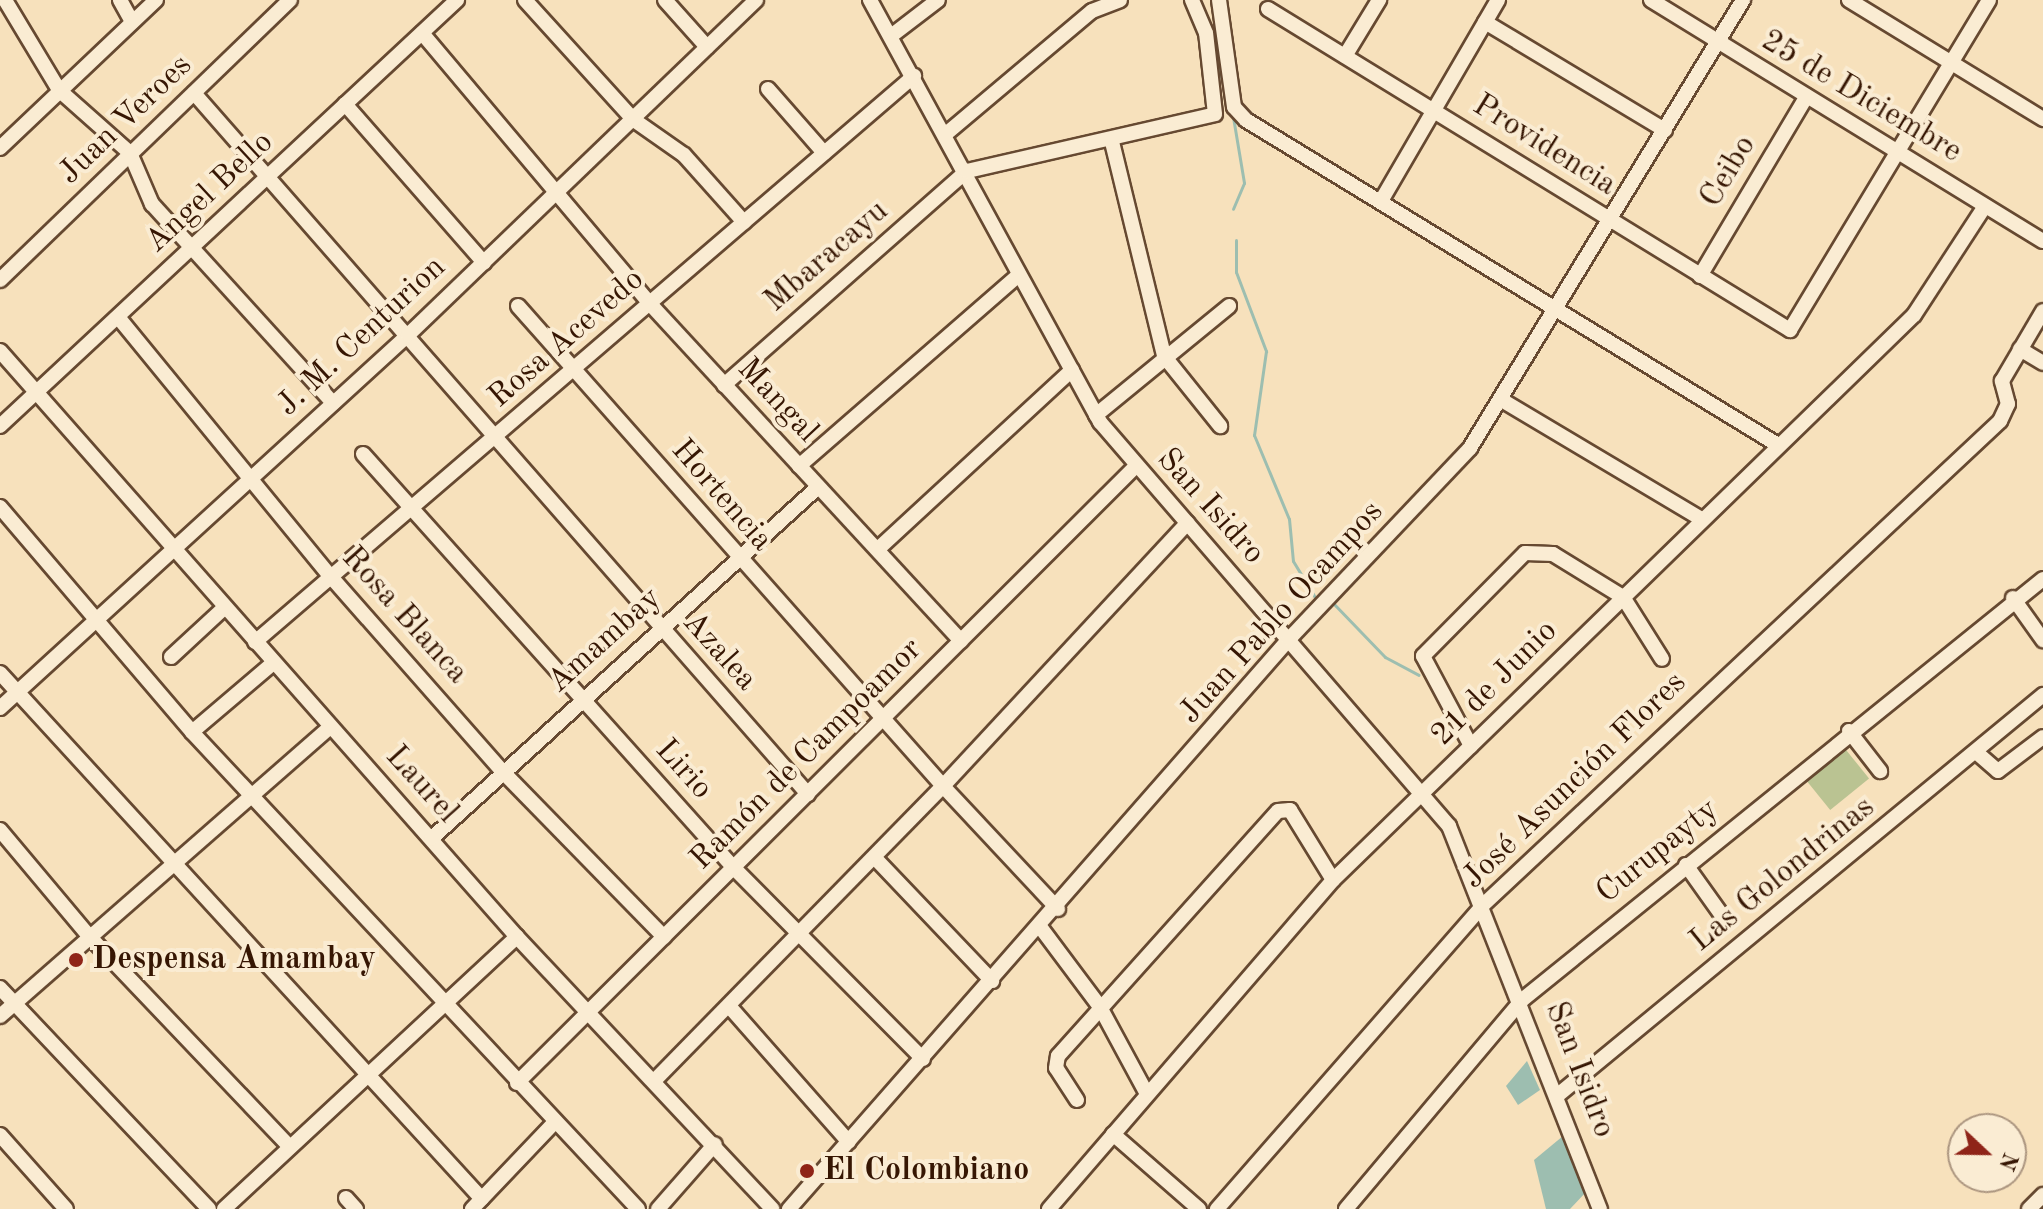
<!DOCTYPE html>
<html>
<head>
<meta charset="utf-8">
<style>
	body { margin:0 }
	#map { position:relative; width:2043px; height:1209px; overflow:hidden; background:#f7e1bc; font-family:"Old Standard TT",serif }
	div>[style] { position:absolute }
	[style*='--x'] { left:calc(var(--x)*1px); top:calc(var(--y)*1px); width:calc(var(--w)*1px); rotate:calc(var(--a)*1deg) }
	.green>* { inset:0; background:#bac392; transform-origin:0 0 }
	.water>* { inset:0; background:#9dbeb0 }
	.stream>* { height:3px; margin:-1.5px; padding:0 1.5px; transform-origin:1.5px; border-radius:1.5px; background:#9dbeb0 }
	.roads { filter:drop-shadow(2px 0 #664931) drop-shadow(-2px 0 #664931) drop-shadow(0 2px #664931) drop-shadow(0 -2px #664931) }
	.minor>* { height:14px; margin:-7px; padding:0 7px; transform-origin:7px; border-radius:7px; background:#faecd3 }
	.dots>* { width:22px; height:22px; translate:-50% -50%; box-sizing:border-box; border:4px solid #faecd3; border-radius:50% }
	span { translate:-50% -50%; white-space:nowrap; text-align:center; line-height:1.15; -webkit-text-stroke:8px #faecd3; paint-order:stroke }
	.street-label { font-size:32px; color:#361603 }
	.poi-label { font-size:32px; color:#361603; font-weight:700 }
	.left { translate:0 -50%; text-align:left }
	.north { position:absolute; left:1947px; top:1113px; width:80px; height:80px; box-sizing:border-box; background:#faecd3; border:2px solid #ac9680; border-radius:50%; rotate:112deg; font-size:22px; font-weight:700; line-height:32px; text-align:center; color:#361603 }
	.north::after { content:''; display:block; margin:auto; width:28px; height:36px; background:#8f2418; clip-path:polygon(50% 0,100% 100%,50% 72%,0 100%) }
</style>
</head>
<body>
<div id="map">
	<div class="green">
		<div style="left:1842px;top:745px;width:43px;height:50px;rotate:51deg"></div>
	</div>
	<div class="water">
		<div style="clip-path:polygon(1527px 1061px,1540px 1090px,1518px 1105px,1506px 1086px)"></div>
		<div style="clip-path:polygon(1563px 1136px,1587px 1191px,1570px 1209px,1546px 1209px,1534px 1160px)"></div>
	</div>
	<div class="stream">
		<div style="--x:1216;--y:62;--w:31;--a:71"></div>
		<div style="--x:1233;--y:117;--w:67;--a:80.5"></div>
		<div style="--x:1244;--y:183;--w:28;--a:113"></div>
		<div style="--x:1236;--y:240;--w:32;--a:90"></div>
		<div style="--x:1236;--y:272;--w:85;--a:69.2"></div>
		<div style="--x:1266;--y:351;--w:85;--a:98.1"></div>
		<div style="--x:1254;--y:435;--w:91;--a:67.4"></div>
		<div style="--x:1289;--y:519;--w:42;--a:84.6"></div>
		<div style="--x:1293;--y:561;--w:44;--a:58.8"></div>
		<div style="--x:1333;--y:603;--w:75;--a:46.1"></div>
		<div style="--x:1385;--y:657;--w:38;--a:28"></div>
	</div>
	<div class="roads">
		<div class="minor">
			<div style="--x:5;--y:0;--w:105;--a:59"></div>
			<div style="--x:59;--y:90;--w:95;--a:41.6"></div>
			<div style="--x:130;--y:153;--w:56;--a:66.7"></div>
			<div style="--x:152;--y:204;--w:269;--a:47.7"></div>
			<div style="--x:120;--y:0;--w:25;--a:61"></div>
			<div style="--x:525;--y:0;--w:162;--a:47.8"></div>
			<div style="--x:634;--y:120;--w:61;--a:35"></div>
			<div style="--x:684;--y:155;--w:90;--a:48.2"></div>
			<div style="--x:665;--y:0;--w:63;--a:48.2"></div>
			<div style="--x:870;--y:0;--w:481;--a:61.4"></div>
			<div style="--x:1100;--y:422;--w:534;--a:49.18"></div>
			<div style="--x:1449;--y:826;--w:412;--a:68.5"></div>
			<div style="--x:1219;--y:0;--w:108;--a:82"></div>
			<div style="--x:1234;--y:107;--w:18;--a:47"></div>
			<div style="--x:1246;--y:120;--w:623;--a:31.42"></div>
			<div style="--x:1651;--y:0;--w:460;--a:31.6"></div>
			<div style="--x:1849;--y:0;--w:228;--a:31.5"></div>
			<div style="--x:1268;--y:9;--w:613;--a:31.59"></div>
			<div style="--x:1790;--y:330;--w:385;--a:-58.9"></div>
			<div style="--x:1485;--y:22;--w:210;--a:31"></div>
			<div style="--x:422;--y:33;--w:356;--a:49.9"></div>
			<div style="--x:651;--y:305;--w:457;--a:47.3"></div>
			<div style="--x:891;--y:36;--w:59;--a:-37.5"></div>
			<div style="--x:1345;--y:56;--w:66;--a:-58.7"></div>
			<div style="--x:768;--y:89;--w:85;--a:48.8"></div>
			<div style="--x:194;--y:93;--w:932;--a:48.79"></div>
			<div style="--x:345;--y:104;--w:211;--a:48.8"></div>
			<div style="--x:947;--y:133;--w:189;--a:-40.1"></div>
			<div style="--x:1092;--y:11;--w:30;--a:-21"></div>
			<div style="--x:1112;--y:142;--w:220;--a:76.3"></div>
			<div style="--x:1164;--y:356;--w:90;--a:51.3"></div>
			<div style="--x:0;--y:148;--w:215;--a:-43.5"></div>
			<div style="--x:1381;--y:201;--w:233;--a:-59.8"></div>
			<div style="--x:1700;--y:276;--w:209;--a:-59.3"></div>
			<div style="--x:0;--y:280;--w:403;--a:-44"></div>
			<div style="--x:518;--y:306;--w:641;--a:48.48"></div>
			<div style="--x:943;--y:786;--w:410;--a:134.4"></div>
			<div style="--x:118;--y:317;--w:338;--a:50.7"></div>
			<div style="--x:332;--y:578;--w:260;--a:48.6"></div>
			<div style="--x:504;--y:773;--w:229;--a:45.7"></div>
			<div style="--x:2020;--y:349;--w:27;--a:31"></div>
			<div style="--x:0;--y:351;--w:781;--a:48.58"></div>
			<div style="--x:517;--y:937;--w:373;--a:46.8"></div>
			<div style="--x:724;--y:385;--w:324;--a:-41.4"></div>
			<div style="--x:967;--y:171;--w:254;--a:-12.9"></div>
			<div style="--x:1215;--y:114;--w:81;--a:-96.3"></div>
			<div style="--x:1206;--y:33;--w:36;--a:-113"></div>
			<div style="--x:1500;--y:399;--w:234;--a:30.8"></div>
			<div style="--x:1096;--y:415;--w:172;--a:-39.3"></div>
			<div style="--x:0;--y:426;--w:625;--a:-42.99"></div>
			<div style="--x:363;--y:454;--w:554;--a:48.14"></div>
			<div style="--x:733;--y:867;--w:270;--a:45.3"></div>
			<div style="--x:799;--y:466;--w:291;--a:-41"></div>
			<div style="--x:0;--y:507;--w:296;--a:49.5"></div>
			<div style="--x:192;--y:732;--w:653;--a:46.92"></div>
			<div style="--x:878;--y:549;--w:264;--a:-42.7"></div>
			<div style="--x:2013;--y:598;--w:52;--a:54.5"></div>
			<div style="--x:255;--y:642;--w:869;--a:-40.66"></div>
			<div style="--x:171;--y:657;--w:72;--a:-42.8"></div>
			<div style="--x:0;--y:673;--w:713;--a:47.5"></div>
			<div style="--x:0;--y:708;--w:553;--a:-42.43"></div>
			<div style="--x:408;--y:335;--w:483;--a:-43.9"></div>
			<div style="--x:1849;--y:731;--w:51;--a:52.2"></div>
			<div style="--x:192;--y:732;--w:106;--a:-40.4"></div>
			<div style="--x:1471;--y:746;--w:102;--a:-118.1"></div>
			<div style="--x:1423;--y:656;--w:145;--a:-45.3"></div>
			<div style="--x:1525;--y:553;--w:28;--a:2"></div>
			<div style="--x:1553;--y:554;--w:82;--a:31.6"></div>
			<div style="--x:1623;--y:597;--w:73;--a:57.8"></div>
			<div style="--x:1976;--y:752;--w:29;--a:41"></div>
			<div style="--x:1998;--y:771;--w:56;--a:-37.1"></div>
			<div style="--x:0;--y:830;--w:138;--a:50"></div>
			<div style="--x:89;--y:936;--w:291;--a:46.4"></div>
			<div style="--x:432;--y:838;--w:522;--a:-42.28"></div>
			<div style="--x:875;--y:858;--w:170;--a:46.4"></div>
			<div style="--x:1686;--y:865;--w:60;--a:54.5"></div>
			<div style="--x:1058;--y:909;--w:168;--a:-133.1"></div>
			<div style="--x:943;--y:786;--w:359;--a:-47.1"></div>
			<div style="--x:1041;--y:928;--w:99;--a:53.2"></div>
			<div style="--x:1100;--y:1007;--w:99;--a:61.6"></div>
			<div style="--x:0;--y:988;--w:304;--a:46.6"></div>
			<div style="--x:729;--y:1006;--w:181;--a:48.6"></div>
			<div style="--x:0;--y:1016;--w:439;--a:-41.2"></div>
			<div style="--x:517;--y:1083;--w:873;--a:-44.91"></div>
			<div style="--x:1558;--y:1095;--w:629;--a:-39.51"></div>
			<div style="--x:1077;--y:1100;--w:38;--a:-123"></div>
			<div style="--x:1056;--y:1068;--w:12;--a:-81"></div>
			<div style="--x:1058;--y:1056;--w:329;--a:-48.1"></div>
			<div style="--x:1278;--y:811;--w:12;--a:-5"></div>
			<div style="--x:1290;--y:810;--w:82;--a:58.4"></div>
			<div style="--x:1113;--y:1134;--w:114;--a:41.1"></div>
			<div style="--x:0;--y:1135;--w:99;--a:48.3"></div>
			<div style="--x:346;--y:1198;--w:15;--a:48"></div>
			<div style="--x:224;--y:1209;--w:400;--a:-42.9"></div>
			<div style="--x:472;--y:1209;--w:116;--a:-46.4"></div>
			<div style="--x:658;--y:1209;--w:86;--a:-48.8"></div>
			<div style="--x:789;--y:1209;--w:758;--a:-48.74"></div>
			<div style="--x:1289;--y:639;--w:263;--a:-46.5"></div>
			<div style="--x:1470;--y:448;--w:525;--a:-58.64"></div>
			<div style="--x:1049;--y:1209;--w:435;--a:-49.2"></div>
			<div style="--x:1333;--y:880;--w:810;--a:-44.2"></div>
			<div style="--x:1914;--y:315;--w:130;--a:-56.9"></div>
			<div style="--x:1217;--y:1209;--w:404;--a:-48.8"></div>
			<div style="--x:1483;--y:905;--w:708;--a:-43.11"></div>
			<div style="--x:2000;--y:421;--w:19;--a:-65"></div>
			<div style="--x:2008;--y:404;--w:24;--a:-105"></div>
			<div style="--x:2002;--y:381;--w:81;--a:-59.6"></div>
			<div style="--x:1346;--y:1209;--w:273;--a:-49.9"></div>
			<div style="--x:1522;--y:1000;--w:670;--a:-38.94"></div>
			<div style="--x:2029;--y:1209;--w:20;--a:-45"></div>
		</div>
	</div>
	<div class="dots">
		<div style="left:76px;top:960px;background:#8f2418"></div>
		<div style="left:807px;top:1171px;background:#8f2418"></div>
	</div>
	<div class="street-label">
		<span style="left:1861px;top:97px;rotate:31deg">25 de Diciembre</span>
		<span style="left:126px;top:120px;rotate:-44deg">Juan Veroes</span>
		<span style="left:1544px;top:146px;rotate:32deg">Providencia</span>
		<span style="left:1729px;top:172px;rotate:-59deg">Ceibo</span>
		<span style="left:210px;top:193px;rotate:-43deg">Angel Bello</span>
		<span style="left:827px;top:257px;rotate:-41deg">Mbaracayu</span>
		<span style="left:362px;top:337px;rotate:-43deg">J. M. Centurion</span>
		<span style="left:567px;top:339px;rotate:-41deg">Rosa Acevedo</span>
		<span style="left:777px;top:401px;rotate:47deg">Mangal</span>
		<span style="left:721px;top:496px;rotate:49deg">Hortencia</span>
		<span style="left:1210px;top:507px;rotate:48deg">San Isidro</span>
		<span style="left:1282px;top:613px;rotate:-48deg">Juan Pablo Ocampos</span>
		<span style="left:404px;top:616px;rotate:48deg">Rosa Blanca</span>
		<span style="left:605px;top:641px;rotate:-42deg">Amambay</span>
		<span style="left:719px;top:652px;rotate:48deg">Azalea</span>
		<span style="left:1495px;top:684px;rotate:-45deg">21 de Junio</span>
		<span style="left:807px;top:755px;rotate:-45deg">Ramón de Campoamor</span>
		<span style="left:683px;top:770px;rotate:48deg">Lirio</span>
		<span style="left:1575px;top:781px;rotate:-44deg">José Asunción Flores</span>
		<span style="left:421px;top:785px;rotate:48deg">Laurel</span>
		<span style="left:1658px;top:852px;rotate:-39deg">Curupayty</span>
		<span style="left:1783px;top:875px;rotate:-39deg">Las Golondrinas</span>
		<span style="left:1579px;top:1070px;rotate:69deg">San Isidro</span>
	</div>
	<div class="poi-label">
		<span class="left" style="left:92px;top:960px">Despensa Amambay</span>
		<span class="left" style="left:823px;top:1171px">El Colombiano</span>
	</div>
	<div class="north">N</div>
</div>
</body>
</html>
